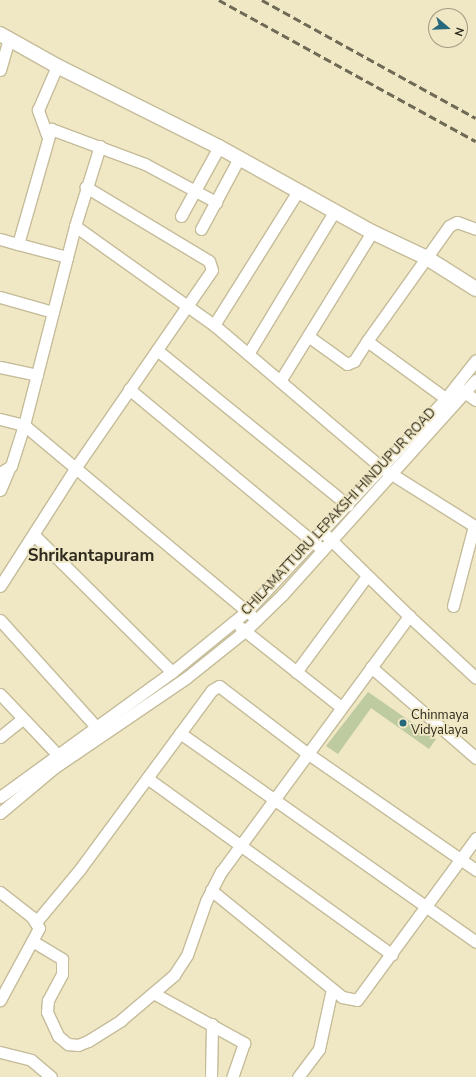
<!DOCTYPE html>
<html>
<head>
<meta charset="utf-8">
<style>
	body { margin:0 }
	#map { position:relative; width:476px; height:1077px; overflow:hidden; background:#f0e7c4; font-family:"Nunito Sans",sans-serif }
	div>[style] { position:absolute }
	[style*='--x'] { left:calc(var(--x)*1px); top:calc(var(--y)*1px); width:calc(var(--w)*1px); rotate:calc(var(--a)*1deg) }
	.building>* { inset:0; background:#beca9f }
	.roads { filter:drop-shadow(1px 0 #c5bc9a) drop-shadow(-1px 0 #c5bc9a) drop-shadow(0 1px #c5bc9a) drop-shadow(0 -1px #c5bc9a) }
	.minor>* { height:11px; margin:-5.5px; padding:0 5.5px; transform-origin:5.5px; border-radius:5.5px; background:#fff }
	.major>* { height:14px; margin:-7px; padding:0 7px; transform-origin:7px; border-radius:7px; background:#fff }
	.rail>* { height:2.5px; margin-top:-1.25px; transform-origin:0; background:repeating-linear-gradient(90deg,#6f6a55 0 8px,transparent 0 12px) }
	.dots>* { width:11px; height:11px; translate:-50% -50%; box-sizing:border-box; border:2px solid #f0e7c4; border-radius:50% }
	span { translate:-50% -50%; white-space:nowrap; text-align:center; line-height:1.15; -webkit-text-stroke:3.5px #f0e7c4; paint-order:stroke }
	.street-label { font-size:13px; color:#2e2a1d }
	.poi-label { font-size:13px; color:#2e2a1d }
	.left { translate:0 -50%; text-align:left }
	.district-label { font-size:17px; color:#2e2a1d; font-weight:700 }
	.north { position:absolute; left:428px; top:8px; width:40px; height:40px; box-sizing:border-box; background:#f0e7c4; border:1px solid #a29b81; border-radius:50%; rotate:109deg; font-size:11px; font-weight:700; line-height:16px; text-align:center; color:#2e2a1d }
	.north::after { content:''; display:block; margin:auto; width:14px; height:18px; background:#27697c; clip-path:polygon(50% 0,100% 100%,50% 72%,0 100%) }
</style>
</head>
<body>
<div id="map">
	<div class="building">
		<div style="clip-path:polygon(368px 692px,436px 739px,429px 749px,371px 708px,338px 754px,326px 746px)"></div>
	</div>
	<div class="roads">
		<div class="minor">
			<div style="--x:0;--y:70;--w:32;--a:-74"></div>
			<div style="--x:47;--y:135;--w:27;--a:-110"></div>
			<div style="--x:38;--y:110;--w:48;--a:-66.6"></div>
			<div style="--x:100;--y:146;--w:84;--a:107.4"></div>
			<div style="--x:75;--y:226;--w:171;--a:35.5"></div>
			<div style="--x:214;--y:325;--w:221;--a:40.4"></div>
			<div style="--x:382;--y:468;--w:111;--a:32.1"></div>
			<div style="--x:181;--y:216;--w:79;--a:-61.2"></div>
			<div style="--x:201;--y:229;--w:81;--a:-61.8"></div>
			<div style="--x:0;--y:239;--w:19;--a:16"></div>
			<div style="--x:67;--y:257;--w:51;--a:-165.1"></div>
			<div style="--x:18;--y:244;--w:120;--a:-74"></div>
			<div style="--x:51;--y:129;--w:100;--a:20.4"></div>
			<div style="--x:145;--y:164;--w:81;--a:28.2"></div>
			<div style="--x:0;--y:297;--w:55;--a:15.8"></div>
			<div style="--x:214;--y:325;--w:158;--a:-57.9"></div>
			<div style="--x:308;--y:336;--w:48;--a:35.7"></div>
			<div style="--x:347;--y:364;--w:8;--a:-23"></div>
			<div style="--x:354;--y:361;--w:24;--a:-57"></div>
			<div style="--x:157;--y:350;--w:246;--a:39.1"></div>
			<div style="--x:248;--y:354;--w:166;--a:-58.8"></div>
			<div style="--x:0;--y:367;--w:38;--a:12"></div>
			<div style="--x:280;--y:381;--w:175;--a:-58.3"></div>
			<div style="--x:129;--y:389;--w:247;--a:39.7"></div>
			<div style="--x:460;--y:389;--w:19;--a:35"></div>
			<div style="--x:452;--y:403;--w:105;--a:-143.9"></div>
			<div style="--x:367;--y:341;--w:141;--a:-54.5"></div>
			<div style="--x:449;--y:226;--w:9;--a:-27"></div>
			<div style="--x:457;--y:222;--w:20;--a:20"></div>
			<div style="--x:0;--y:419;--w:25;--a:14"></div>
			<div style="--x:24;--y:425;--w:296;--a:39.9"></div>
			<div style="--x:0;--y:473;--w:13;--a:-32"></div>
			<div style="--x:11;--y:466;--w:43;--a:-72.4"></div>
			<div style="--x:24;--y:425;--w:205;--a:-75.6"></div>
			<div style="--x:0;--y:490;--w:21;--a:-67"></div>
			<div style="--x:35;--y:536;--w:193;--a:44.8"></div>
			<div style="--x:0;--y:586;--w:141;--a:-57.4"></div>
			<div style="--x:76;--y:467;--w:239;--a:-55.4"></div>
			<div style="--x:212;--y:270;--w:9;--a:-108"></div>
			<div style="--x:209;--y:261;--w:144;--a:-149"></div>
			<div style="--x:453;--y:606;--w:83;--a:-75.3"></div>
			<div style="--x:409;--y:616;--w:91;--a:42.8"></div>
			<div style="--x:0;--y:620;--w:149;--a:48"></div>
			<div style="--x:240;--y:627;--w:129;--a:38.4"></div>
			<div style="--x:371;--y:667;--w:139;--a:40.9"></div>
			<div style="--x:296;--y:672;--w:119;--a:-53.5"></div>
			<div style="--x:0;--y:694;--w:83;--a:46.5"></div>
			<div style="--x:180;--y:733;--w:362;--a:35.2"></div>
			<div style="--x:0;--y:737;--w:28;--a:-39"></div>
			<div style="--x:147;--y:778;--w:302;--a:35.8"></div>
			<div style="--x:0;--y:797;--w:213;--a:-36"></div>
			<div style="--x:172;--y:672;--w:97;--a:-39.1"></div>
			<div style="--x:247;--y:611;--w:291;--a:-46.9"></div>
			<div style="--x:446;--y:398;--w:48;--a:-51.7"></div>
			<div style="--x:0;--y:813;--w:72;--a:-39.9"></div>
			<div style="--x:55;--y:767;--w:158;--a:-34.2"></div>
			<div style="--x:186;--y:678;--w:77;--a:-38.7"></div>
			<div style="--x:246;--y:630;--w:52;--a:-44.2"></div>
			<div style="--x:283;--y:594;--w:288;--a:-48"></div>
			<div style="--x:211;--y:890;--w:169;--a:39.2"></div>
			<div style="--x:342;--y:997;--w:15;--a:11"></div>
			<div style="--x:357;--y:1000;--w:201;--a:-53.7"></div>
			<div style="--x:0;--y:892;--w:41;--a:38"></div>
			<div style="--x:32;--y:917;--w:13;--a:58"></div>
			<div style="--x:39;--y:928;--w:82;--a:118.4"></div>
			<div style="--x:36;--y:922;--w:69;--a:-50.3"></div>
			<div style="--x:80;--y:869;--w:222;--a:-53.6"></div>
			<div style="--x:212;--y:690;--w:8;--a:-30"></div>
			<div style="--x:219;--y:686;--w:111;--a:37.3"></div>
			<div style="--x:307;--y:753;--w:206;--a:34.7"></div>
			<div style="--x:34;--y:942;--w:33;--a:31"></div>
			<div style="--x:62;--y:959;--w:15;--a:90"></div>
			<div style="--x:62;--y:974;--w:30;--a:118"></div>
			<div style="--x:48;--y:1000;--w:12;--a:95"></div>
			<div style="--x:47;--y:1012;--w:26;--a:65"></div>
			<div style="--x:58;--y:1036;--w:13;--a:39"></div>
			<div style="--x:68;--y:1044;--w:10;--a:6"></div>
			<div style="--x:78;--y:1045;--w:11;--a:-22"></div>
			<div style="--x:88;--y:1041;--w:39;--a:-32"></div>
			<div style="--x:121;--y:1020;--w:70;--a:-40.3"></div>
			<div style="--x:174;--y:975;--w:24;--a:-57"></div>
			<div style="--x:187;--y:955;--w:57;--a:-70.6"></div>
			<div style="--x:206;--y:901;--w:33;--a:-63"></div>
			<div style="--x:221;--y:872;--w:318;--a:-53.7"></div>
			<div style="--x:409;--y:616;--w:120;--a:-135.7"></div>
			<div style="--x:155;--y:994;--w:102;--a:28.8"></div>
			<div style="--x:244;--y:1043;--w:36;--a:109"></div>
			<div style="--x:0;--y:1052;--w:32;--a:14"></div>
			<div style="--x:31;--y:1060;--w:26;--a:40"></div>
			<div style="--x:211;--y:1077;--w:53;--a:-88.9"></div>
			<div style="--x:298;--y:1077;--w:35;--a:-53"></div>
			<div style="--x:319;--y:1049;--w:61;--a:-77.8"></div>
		</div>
		<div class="major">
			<div style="--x:0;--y:34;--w:65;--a:29.3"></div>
			<div style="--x:57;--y:66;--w:181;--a:26.6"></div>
			<div style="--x:219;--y:147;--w:175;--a:29.1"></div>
			<div style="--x:372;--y:232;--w:61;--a:25.3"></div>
			<div style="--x:427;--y:258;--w:58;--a:32.3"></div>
		</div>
	</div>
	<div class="rail">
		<div style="--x:219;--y:0;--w:293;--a:28.8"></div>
		<div style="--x:262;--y:0;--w:244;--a:28.9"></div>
	</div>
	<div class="dots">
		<div style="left:403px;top:723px;background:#27697c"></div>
	</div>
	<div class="street-label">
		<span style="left:339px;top:512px;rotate:-47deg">CHILAMATTURU LEPAKSHI HINDUPUR ROAD</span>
	</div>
	<div class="poi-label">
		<span class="left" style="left:411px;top:723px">Chinmaya<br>Vidyalaya</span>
	</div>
	<div class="district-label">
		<span style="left:91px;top:556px">Shrikantapuram</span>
	</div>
	<div class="north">N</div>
</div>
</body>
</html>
